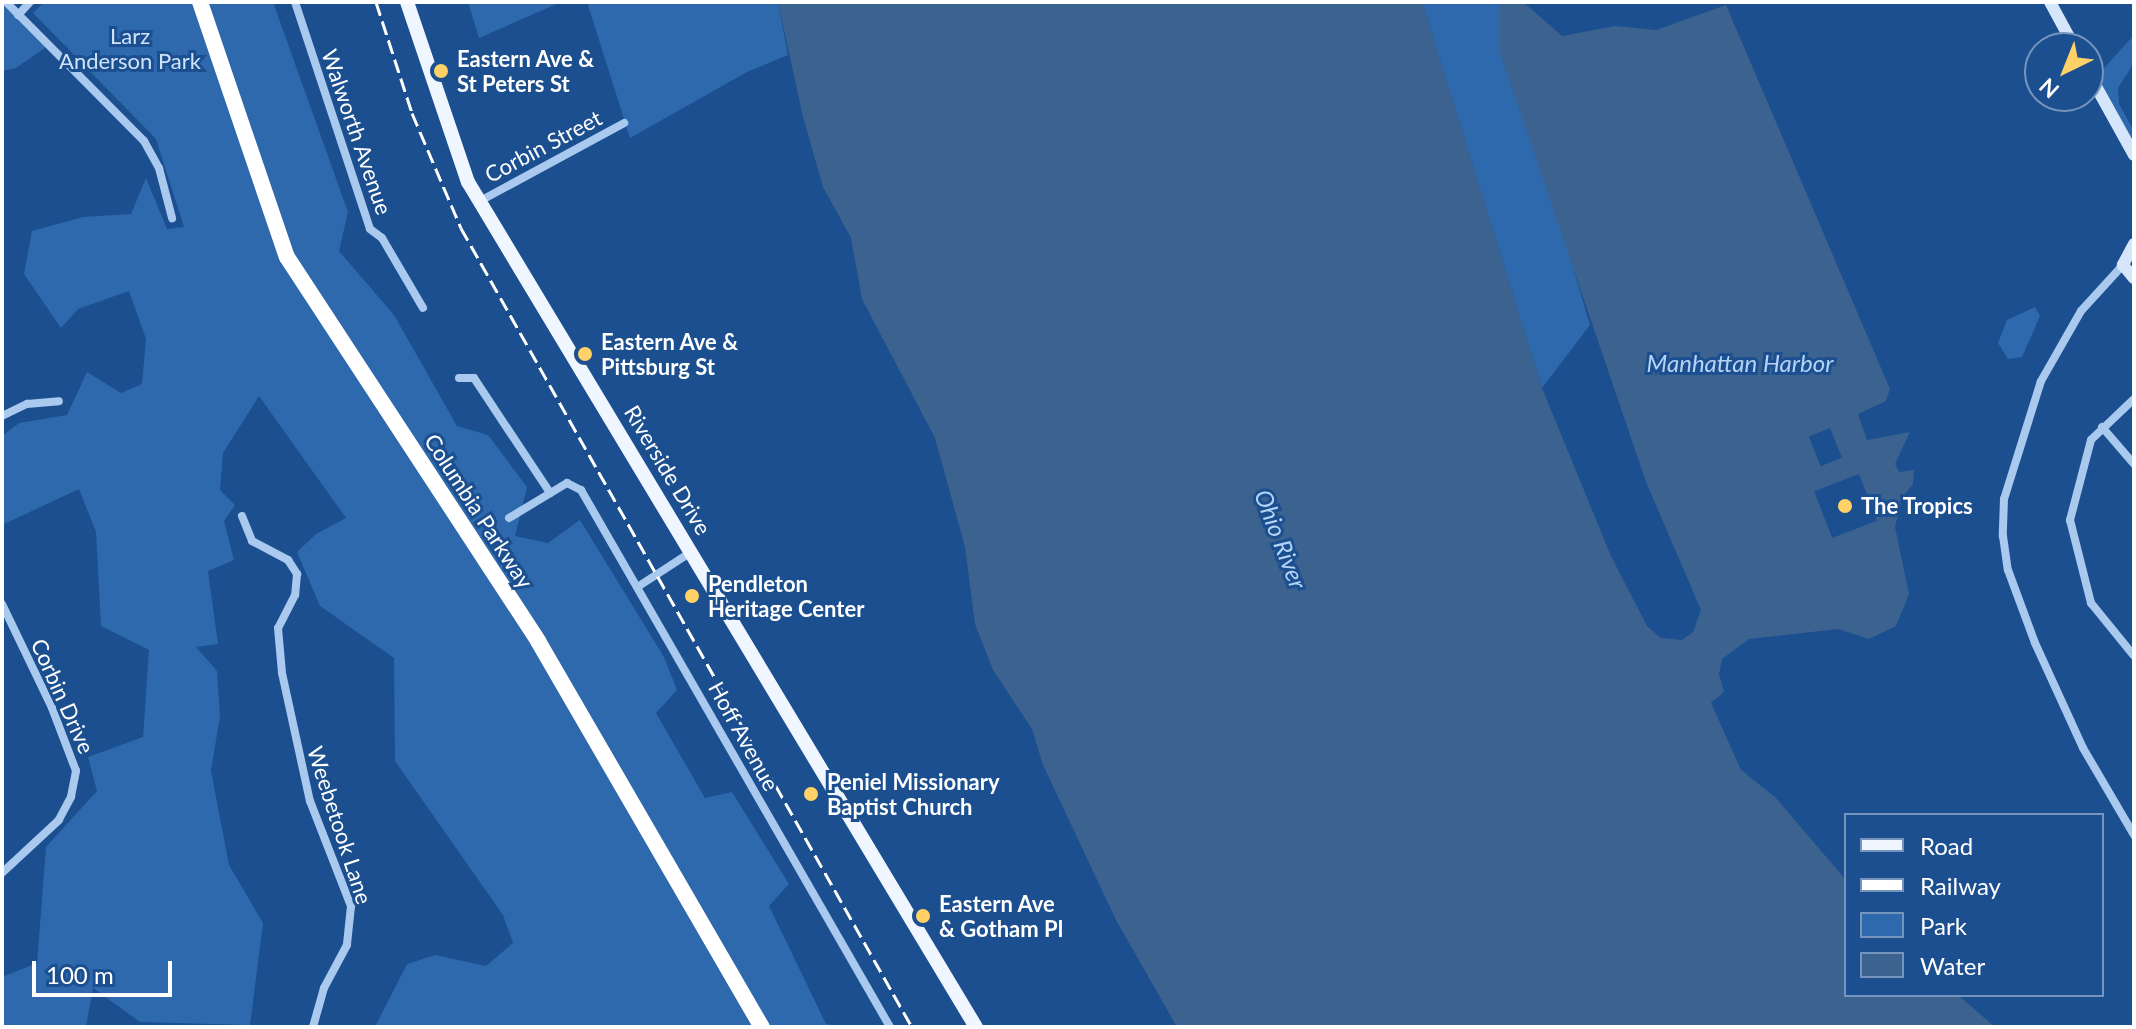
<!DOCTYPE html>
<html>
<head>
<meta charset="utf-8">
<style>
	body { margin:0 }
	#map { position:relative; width:2136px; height:1029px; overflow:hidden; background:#1b4f8f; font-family:Lato,sans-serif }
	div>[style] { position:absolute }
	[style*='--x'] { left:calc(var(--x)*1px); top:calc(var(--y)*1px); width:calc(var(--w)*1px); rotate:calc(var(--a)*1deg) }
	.green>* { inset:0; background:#2e69ad }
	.water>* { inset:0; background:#3c6290 }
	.pier>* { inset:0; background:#1b4f8f; transform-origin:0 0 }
	.street>* { height:8px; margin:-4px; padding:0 4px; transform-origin:4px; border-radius:4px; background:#a9c9ee }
	.secondary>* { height:12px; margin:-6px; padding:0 6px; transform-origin:6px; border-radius:6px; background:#d6e6fa }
	.primary>* { height:14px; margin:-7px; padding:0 7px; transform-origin:7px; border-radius:7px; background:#f0f6ff }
	.highway>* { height:16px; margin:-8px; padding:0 8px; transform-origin:8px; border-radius:8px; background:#fff }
	.rail>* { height:3px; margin-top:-1.5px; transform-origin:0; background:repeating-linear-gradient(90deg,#fff 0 14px,transparent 0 20px) }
	.dots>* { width:22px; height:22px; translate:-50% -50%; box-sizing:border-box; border:4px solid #1b4f8f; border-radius:50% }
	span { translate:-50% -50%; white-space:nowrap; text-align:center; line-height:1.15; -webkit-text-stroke:6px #1b4f8f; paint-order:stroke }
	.park-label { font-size:22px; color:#cfe3fa }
	.poi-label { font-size:22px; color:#fff; font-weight:700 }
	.left { translate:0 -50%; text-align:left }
	.street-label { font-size:22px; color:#fff }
	.water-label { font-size:24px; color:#b5d3f5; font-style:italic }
	.frame { position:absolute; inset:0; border:4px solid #fff; pointer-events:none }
	.legend { position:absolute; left:1844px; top:813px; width:260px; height:184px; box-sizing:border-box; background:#1b4f8f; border:2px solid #7695bc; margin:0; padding:10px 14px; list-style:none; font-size:24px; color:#fff }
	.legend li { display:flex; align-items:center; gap:16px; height:40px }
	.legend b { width:40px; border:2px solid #7695bc }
	.north { position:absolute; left:2024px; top:32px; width:80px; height:80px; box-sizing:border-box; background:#1b4f8f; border:2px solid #7695bc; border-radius:50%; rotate:223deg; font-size:22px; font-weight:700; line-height:32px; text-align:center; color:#fff }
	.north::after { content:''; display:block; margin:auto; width:28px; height:36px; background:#ffd166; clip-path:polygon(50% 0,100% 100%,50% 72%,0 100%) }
	.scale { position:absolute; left:32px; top:961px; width:140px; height:36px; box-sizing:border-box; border:4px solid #fff; border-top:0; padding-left:10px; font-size:24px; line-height:28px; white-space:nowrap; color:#fff; -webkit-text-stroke:6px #1b4f8f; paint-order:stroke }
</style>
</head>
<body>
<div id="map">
	<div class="green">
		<div style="clip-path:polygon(2px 2px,49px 45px,16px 68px,2px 71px)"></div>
		<div style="clip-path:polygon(44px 2px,273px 2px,348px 212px,339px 251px,394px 315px,457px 426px,488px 435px,527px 487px,515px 536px,548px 543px,580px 520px,664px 657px,677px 690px,656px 713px,705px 798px,732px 792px,789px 884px,769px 906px,826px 1024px,845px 1027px,375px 1027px,407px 964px,435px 955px,486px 966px,513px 943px,503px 915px,395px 761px,394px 658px,320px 606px,297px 552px,316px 534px,346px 518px,259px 396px,223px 453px,220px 490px,235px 505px,224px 521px,234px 560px,208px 571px,218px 644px,196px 647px,217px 671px,220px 716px,211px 771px,229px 865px,263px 923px,250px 1025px,140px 1022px,93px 988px,86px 1027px,2px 1027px,2px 977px,37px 963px,46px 847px,97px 791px,88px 757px,143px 737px,149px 650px,101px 626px,96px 532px,79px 489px,2px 525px,2px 436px,19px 423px,67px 415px,87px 372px,121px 393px,142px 384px,146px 339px,129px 291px,78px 309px,61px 328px,24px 274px,32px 231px,83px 217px,131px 214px,146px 178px,167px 229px,184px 227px,156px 139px,33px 13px)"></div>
		<div style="clip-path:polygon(468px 2px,561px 2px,479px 38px)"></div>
		<div style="clip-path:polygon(587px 2px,778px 2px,788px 55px,747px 72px,630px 138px)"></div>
		<div style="clip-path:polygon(1422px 2px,1500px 2px,1500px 53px,1549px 186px,1590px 325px,1542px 388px)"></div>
		<div style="clip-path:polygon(2134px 35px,2134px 63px,2118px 88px,2119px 104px,2134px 131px,2134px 149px,2095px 78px)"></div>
		<div style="clip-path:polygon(2035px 307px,2040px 316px,2022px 357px,2008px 359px,1998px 343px,2007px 320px)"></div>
	</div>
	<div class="water">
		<div style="clip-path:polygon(778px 2px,1422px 2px,1542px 388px,1611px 556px,1647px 626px,1661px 638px,1682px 640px,1693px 632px,1701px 610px,1646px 482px,1500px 53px,1500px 2px,1523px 2px,1562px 36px,1615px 26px,1656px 30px,1726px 5px,1890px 389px,1886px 401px,1858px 414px,1867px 440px,1910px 432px,1895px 464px,1899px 472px,1914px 470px,1913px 484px,1903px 496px,1895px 527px,1909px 594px,1896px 626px,1869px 639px,1838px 629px,1749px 639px,1722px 659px,1719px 674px,1724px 692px,1711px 703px,1741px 770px,1775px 797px,1846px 880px,1846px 995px,1958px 995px,1995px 1027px,1177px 1027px,1116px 920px,1043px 765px,1032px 729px,993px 670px,975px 624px,965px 547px,935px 438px,862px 299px,851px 238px,823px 187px,803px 117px)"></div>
	</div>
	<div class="pier">
		<div style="left:1830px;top:428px;width:32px;height:23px;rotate:68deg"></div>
		<div style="left:1859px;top:474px;width:50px;height:48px;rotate:69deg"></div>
	</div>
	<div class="street">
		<div style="--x:6;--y:2;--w:196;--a:45.2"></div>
		<div style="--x:144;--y:141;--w:31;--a:61"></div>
		<div style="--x:159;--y:168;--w:52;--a:75.4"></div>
		<div style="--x:295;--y:2;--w:239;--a:71.7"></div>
		<div style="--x:370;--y:229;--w:15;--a:37"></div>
		<div style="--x:382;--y:238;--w:81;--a:59.6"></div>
		<div style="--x:18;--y:15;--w:18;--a:-47"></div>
		<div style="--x:480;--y:201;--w:164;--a:-28.4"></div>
		<div style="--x:2123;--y:265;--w:62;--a:132.4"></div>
		<div style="--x:2081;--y:311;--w:81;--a:119.7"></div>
		<div style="--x:2041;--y:381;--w:124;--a:107.4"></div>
		<div style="--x:2004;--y:499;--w:37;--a:92"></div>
		<div style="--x:2003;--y:536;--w:34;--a:82"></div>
		<div style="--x:2008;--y:570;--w:78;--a:69.7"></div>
		<div style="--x:2035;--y:643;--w:115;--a:65.4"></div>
		<div style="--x:2083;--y:748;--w:101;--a:59.6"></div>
		<div style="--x:459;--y:378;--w:15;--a:0"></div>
		<div style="--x:474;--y:378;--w:138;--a:56.5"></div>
		<div style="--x:2134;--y:399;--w:59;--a:136.4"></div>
		<div style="--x:2091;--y:440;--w:83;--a:104.7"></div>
		<div style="--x:2070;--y:520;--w:86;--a:75.8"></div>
		<div style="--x:2091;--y:603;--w:68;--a:50.9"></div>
		<div style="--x:2;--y:416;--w:28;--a:-26"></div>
		<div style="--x:27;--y:404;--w:32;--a:-5"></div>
		<div style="--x:2102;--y:427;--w:49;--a:49.1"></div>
		<div style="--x:242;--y:516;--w:27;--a:68"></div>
		<div style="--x:252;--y:541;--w:41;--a:27.8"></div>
		<div style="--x:288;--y:560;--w:17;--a:57"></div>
		<div style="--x:297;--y:574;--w:21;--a:95"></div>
		<div style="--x:295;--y:595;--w:37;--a:117"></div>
		<div style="--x:278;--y:628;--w:45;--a:84.9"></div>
		<div style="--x:282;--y:673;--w:131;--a:77.7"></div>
		<div style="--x:310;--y:801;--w:113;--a:68.7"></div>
		<div style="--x:351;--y:906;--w:39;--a:96"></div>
		<div style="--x:347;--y:945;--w:49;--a:118.1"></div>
		<div style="--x:324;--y:988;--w:41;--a:105.8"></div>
		<div style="--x:509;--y:518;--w:68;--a:-31.1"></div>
		<div style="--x:567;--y:483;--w:16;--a:27"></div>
		<div style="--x:581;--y:490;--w:620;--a:60.08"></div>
		<div style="--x:639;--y:586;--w:62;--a:-33.2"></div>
		<div style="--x:2;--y:604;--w:115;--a:64.3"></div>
		<div style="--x:52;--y:708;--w:67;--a:69.1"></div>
		<div style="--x:76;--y:771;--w:26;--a:101"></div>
		<div style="--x:71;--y:797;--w:26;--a:118"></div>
		<div style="--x:59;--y:820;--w:78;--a:137.1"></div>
	</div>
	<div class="secondary">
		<div style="--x:2050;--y:2;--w:52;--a:61.5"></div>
		<div style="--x:2088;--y:72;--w:95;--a:61"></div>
		<div style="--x:2134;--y:244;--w:24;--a:118"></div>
		<div style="--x:2123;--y:265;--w:17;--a:50"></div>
	</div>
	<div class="primary">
		<div style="--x:407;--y:2;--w:190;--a:71.3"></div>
		<div style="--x:468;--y:182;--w:986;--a:58.99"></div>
	</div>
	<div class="highway">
		<div style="--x:200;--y:2;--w:269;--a:71.2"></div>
		<div style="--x:287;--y:257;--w:459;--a:56.8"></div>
		<div style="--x:538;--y:641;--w:446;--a:59.9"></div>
	</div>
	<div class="rail">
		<div style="--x:376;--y:2;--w:117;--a:72"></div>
		<div style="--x:412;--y:113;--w:125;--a:66.9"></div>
		<div style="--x:461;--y:228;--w:917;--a:60.56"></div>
	</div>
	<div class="dots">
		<div style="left:441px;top:71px;background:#ffd166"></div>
		<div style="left:585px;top:354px;background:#ffd166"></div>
		<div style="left:1845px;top:506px;background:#ffd166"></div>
		<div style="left:692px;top:596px;background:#ffd166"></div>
		<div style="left:811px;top:794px;background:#ffd166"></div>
		<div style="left:923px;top:916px;background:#ffd166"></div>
	</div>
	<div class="park-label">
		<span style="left:130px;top:48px">Larz<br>Anderson Park</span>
	</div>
	<div class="poi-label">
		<span class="left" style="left:457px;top:71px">Eastern Ave &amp;<br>St Peters St</span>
		<span class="left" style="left:601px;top:354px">Eastern Ave &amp;<br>Pittsburg St</span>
		<span class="left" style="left:1861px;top:506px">The Tropics</span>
		<span class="left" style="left:708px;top:596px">Pendleton<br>Heritage Center</span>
		<span class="left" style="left:827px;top:794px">Peniel Missionary<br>Baptist Church</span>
		<span class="left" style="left:939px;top:916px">Eastern Ave<br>&amp; Gotham Pl</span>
	</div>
	<div class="street-label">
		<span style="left:357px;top:132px;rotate:71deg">Walworth Avenue</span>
		<span style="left:543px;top:146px;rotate:-28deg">Corbin Street</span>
		<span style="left:668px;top:470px;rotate:59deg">Riverside Drive</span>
		<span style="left:479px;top:511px;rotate:57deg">Columbia Parkway</span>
		<span style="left:63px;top:696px;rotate:66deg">Corbin Drive</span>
		<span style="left:744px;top:736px;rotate:61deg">Hoff Avenue</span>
		<span style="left:340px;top:825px;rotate:72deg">Weebetook Lane</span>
	</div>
	<div class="water-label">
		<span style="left:1740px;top:363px">Manhattan Harbor</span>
		<span style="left:1281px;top:539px;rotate:69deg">Ohio River</span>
	</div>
	<div class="frame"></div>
	<ul class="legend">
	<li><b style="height:10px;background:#f0f6ff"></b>Road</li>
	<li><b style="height:10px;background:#fff"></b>Railway</li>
	<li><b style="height:22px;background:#2e69ad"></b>Park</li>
	<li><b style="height:22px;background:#3c6290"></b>Water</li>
	</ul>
	<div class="north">N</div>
	<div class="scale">100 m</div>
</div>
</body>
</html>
